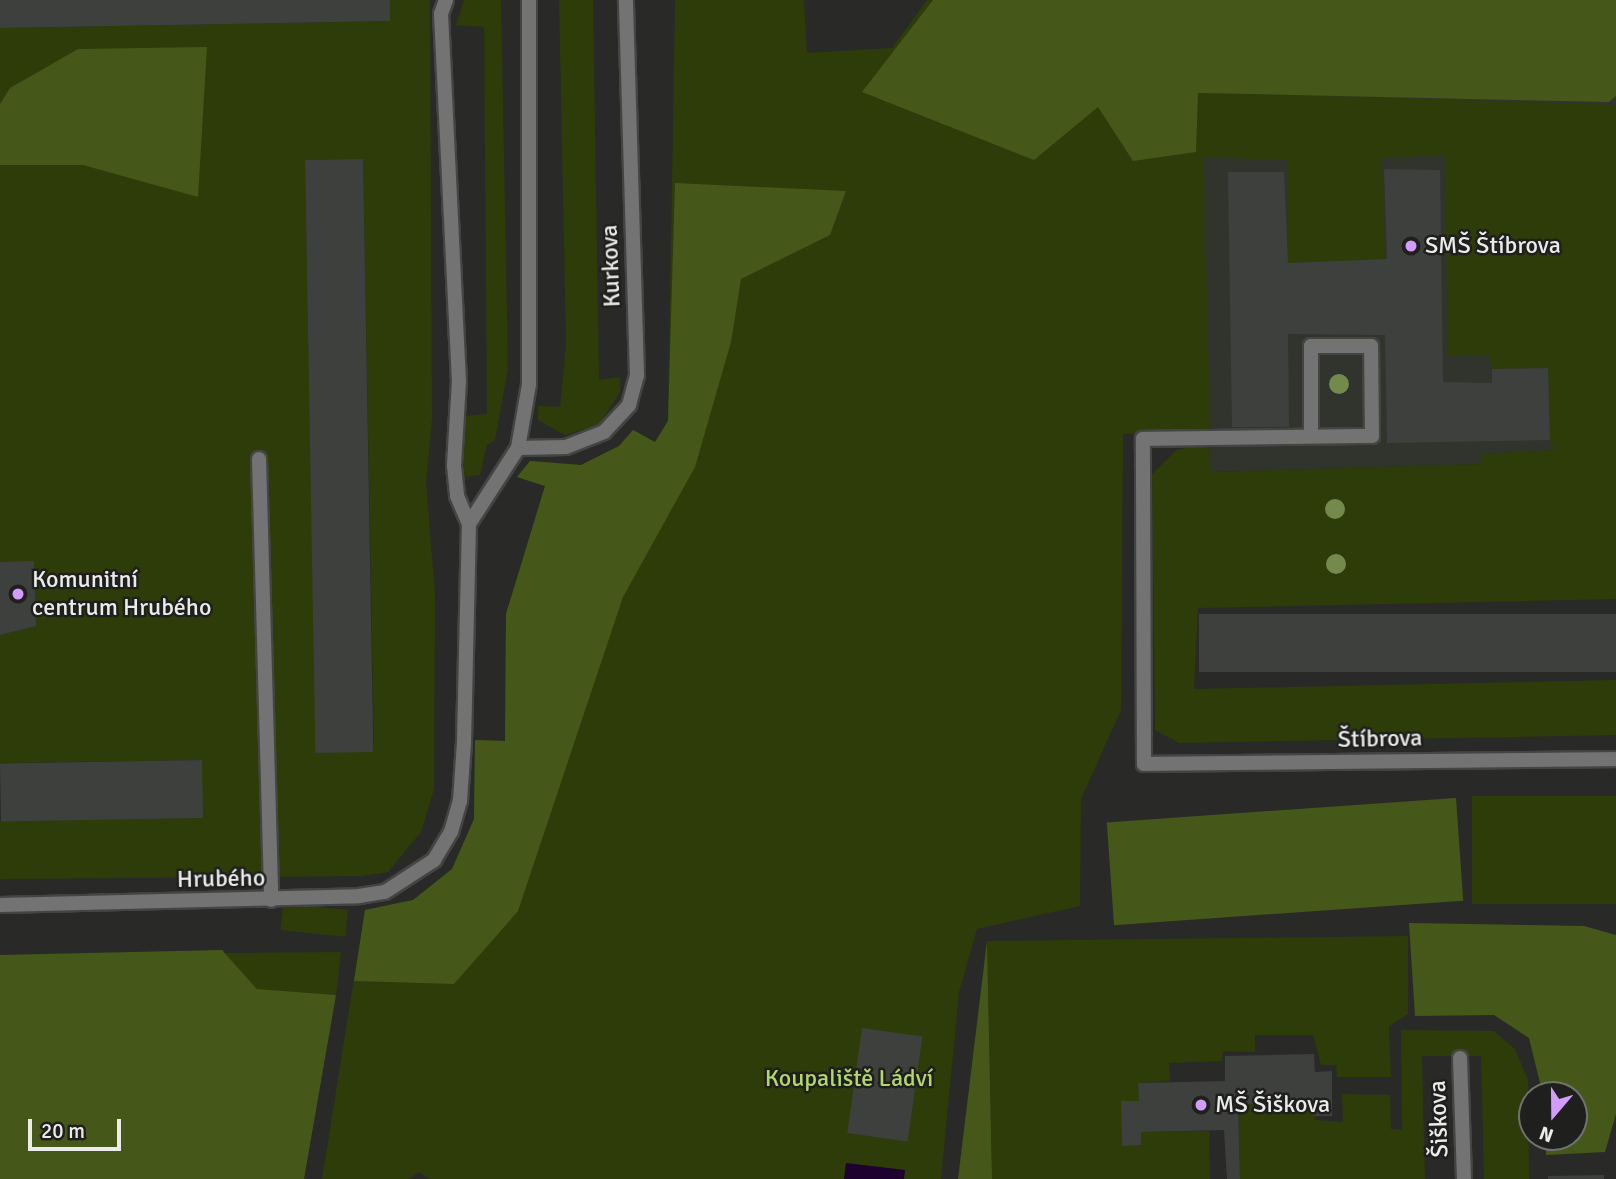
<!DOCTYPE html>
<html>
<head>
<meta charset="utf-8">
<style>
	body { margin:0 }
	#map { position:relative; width:1616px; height:1179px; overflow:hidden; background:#292a28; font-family:Signika,sans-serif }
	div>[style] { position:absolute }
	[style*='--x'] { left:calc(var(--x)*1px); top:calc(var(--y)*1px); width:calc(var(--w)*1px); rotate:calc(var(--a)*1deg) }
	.built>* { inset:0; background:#31342c }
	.green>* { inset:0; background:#2d3c08; transform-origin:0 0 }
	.forest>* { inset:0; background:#45581a; transform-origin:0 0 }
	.water>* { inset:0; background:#1e012f }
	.building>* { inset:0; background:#3e403d; transform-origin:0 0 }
	.roads { filter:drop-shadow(2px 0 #444543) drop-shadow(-2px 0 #444543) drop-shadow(0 2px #444543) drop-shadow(0 -2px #444543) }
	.lane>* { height:14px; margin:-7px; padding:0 7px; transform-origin:7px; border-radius:7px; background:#747374 }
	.street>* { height:14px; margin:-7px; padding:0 7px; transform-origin:7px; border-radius:7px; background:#747374 }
	.trees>* { width:20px; height:20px; margin:-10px; border-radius:50%; background:#74894c }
	.dots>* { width:19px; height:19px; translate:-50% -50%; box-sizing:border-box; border:4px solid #1f201e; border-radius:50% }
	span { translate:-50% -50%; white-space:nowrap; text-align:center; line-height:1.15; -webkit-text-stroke:5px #1f201e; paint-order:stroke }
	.poi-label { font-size:24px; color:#ebecea }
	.left { translate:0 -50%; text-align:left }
	.street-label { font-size:24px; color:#ebecea }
	.park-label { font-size:24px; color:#b2d76a }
	.north { position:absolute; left:1518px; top:1081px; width:70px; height:70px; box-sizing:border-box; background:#1f201e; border:2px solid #717270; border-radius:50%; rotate:200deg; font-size:19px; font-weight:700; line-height:28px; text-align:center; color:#ebecea }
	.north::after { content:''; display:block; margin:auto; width:24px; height:32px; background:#d39cfc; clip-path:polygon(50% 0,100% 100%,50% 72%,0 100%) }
	.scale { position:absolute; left:28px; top:1119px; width:93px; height:32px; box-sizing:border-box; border:4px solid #ebecea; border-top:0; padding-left:9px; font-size:21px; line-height:24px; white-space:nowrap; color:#ebecea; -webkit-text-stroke:5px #1f201e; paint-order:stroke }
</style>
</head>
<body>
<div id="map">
	<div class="built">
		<div style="clip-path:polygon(1616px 69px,1616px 447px,1483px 454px,1483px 464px,1210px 472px,1201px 73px)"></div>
	</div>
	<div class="green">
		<div style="clip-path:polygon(evenodd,390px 0,430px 0,432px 418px,426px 483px,435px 593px,434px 789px,421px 832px,388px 872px,362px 876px,0 879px,0 821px,202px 818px,201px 760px,0 763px,0 635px,36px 626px,34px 562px,0 562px,0 28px,390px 21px,390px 0,363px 159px,374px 751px,316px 753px,305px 160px,363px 159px)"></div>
		<div style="clip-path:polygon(464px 0,501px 0,508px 369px,495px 440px,487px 445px,480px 475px,464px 477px,463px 416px,487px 414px,484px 27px,456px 25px)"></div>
		<div style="clip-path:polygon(559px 0,593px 0,599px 380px,620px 377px,620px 392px,599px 425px,565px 435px,538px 420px,538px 406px,560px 407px,566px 344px)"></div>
		<div style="clip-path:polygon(675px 0,804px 0,807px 53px,892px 48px,927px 0,1616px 0,1201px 92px,1616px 105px,1616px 599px,1198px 608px,1194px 689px,1616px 680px,1616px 735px,1179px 743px,1155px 730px,1152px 475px,1176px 450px,1209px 444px,1211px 472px,1482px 464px,1482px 454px,1555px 450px,1550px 440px,1548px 368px,1492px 369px,1489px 355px,1448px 355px,1445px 155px,1382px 158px,1385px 260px,1287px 263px,1287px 160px,1204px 157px,1210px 432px,1123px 434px,1121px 710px,1081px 799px,1080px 906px,977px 929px,959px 992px,941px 1179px,430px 1179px,419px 1172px,409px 1179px,322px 1179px,365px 910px,413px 900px,452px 869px,474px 819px,475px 740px,505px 741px,506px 614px,545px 486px,517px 477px,530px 461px,581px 465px,619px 446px,633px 430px,655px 442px,668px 421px)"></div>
		<div style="left:1472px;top:796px;width:144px;height:108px"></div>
		<div style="left:348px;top:910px;width:27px;height:65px;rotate:96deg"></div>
		<div style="clip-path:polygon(1408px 936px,1408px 1014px,1389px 1026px,1391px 1077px,1337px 1077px,1336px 1065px,1321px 1065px,1313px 1035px,1255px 1035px,1255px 1052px,1223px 1051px,1222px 1061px,1169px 1063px,1170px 1081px,1139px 1083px,1139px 1101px,1122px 1145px,1141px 1145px,1141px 1132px,1209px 1131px,1210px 1179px,992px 1179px,987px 941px)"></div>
		<div style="clip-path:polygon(341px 952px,336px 995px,257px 989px,224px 953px)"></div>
		<div style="clip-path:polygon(1401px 1030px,1494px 1031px,1515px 1049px,1528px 1080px,1529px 1179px,1484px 1179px,1481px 1056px,1422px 1056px,1425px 1179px,1240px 1179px,1238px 1104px,1313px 1103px,1315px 1120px,1343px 1122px,1342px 1094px,1390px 1095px,1391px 1129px,1402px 1130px)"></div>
	</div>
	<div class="forest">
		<div style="clip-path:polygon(933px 0,1616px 0,1616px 96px,1609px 102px,1198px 93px,1196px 152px,1133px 161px,1098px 107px,1034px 160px,862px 92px)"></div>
		<div style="clip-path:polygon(207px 47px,198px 197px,83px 165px,0 165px,0 104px,10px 88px,78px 49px)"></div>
		<div style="clip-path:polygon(675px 183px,846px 191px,830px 235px,741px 279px,731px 342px,695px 467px,623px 597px,518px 911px,454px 984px,354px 981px,365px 910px,413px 900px,452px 869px,474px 819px,475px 740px,505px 741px,506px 614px,545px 486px,517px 477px,530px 461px,581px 465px,619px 446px,633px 430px,655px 442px,668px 421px)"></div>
		<div style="left:1456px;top:798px;width:103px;height:350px;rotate:86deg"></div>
		<div style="clip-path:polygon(1409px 923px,1584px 926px,1616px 935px,1616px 1114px,1605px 1152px,1546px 1155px,1546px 1137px,1574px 1137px,1574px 1095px,1543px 1095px,1529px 1038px,1494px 1015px,1415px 1016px)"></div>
		<div style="clip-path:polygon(987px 941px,992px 1179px,958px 1179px)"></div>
		<div style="clip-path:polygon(222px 950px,257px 989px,336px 995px,304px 1179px,0 1179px,0 955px)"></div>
	</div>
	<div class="water">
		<div style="clip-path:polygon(846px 1163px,905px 1170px,904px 1179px,844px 1179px)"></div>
	</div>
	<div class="building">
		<div style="clip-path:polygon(0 0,390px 0,390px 21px,0 28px)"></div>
		<div style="left:363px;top:159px;width:593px;height:58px;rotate:89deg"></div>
		<div style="clip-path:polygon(1384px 169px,1440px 170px,1443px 382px,1492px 383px,1492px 369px,1548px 368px,1550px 440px,1387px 443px,1385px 335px,1288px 334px,1289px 427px,1232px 427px,1228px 172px,1284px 172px,1288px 263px,1387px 259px)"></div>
		<div style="clip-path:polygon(34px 561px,36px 626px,0 635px,0 562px)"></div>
		<div style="left:1616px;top:614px;width:58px;height:417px;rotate:90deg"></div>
		<div style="left:202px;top:760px;width:58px;height:202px;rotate:89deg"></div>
		<div style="left:862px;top:1028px;width:61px;height:106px;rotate:8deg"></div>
		<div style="clip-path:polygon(1314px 1054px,1315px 1072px,1332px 1071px,1332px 1116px,1313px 1116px,1313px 1103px,1238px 1104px,1240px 1179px,1227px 1179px,1224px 1130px,1141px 1132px,1141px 1145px,1122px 1146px,1121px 1101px,1139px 1101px,1138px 1083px,1225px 1081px,1225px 1056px)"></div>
		<div style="clip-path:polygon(1604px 1175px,1604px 1179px,1548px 1179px,1548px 1176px)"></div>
	</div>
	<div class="roads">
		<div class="lane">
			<div style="--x:446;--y:0;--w:15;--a:110"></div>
			<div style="--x:441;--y:14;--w:367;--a:87.2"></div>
			<div style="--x:459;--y:381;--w:85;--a:93.4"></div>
			<div style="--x:454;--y:466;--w:30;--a:84"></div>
			<div style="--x:457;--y:496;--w:30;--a:67"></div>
			<div style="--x:518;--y:448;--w:48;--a:-1.2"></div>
			<div style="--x:566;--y:447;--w:41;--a:-21.5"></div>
			<div style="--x:604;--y:432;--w:37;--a:-47"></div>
			<div style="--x:629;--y:405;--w:31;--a:-75"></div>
			<div style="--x:637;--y:375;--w:375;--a:-91.7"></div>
			<div style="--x:259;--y:459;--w:441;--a:88.4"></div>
			<div style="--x:1144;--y:764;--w:325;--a:-90.2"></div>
			<div style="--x:1143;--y:439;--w:229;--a:-0.8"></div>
			<div style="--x:1372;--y:436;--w:90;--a:-90.6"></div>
			<div style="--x:1371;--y:346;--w:60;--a:180"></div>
			<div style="--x:1311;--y:346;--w:90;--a:90"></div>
		</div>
		<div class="street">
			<div style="--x:1144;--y:764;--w:472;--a:-0.6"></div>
			<div style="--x:0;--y:905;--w:359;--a:-1.4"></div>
			<div style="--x:359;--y:896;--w:26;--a:-9"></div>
			<div style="--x:385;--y:892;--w:59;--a:-33.1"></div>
			<div style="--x:434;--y:860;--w:33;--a:-59"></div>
			<div style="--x:451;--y:832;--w:32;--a:-74"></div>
			<div style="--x:460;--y:801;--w:59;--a:-86.1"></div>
			<div style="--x:464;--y:742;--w:218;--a:-88.7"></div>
			<div style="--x:469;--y:524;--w:90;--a:-57.2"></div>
			<div style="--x:518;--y:448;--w:65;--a:-80.2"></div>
			<div style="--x:529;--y:384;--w:384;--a:-90"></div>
			<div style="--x:1460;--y:1058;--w:121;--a:88.1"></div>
		</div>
	</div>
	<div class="trees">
		<div style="left:1339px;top:384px"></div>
		<div style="left:1335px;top:509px"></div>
		<div style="left:1336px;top:564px"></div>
	</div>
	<div class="dots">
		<div style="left:1411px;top:246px;background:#d39cfc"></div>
		<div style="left:18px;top:594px;background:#d39cfc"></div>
		<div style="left:1201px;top:1105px;background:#d39cfc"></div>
	</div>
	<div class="poi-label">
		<span class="left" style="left:1425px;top:246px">SMŠ Štíbrova</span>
		<span class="left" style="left:32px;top:594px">Komunitní<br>centrum Hrubého</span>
		<span class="left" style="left:1215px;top:1105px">MŠ Šiškova</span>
	</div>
	<div class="street-label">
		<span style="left:611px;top:266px;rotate:-92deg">Kurkova</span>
		<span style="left:1380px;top:739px;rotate:-1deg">Štíbrova</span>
		<span style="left:221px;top:879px;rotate:-1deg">Hrubého</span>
		<span style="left:1439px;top:1119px;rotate:-92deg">Šiškova</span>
	</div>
	<div class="park-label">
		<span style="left:849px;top:1079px">Koupaliště Ládví</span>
	</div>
	<div class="north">N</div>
	<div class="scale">20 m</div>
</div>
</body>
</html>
